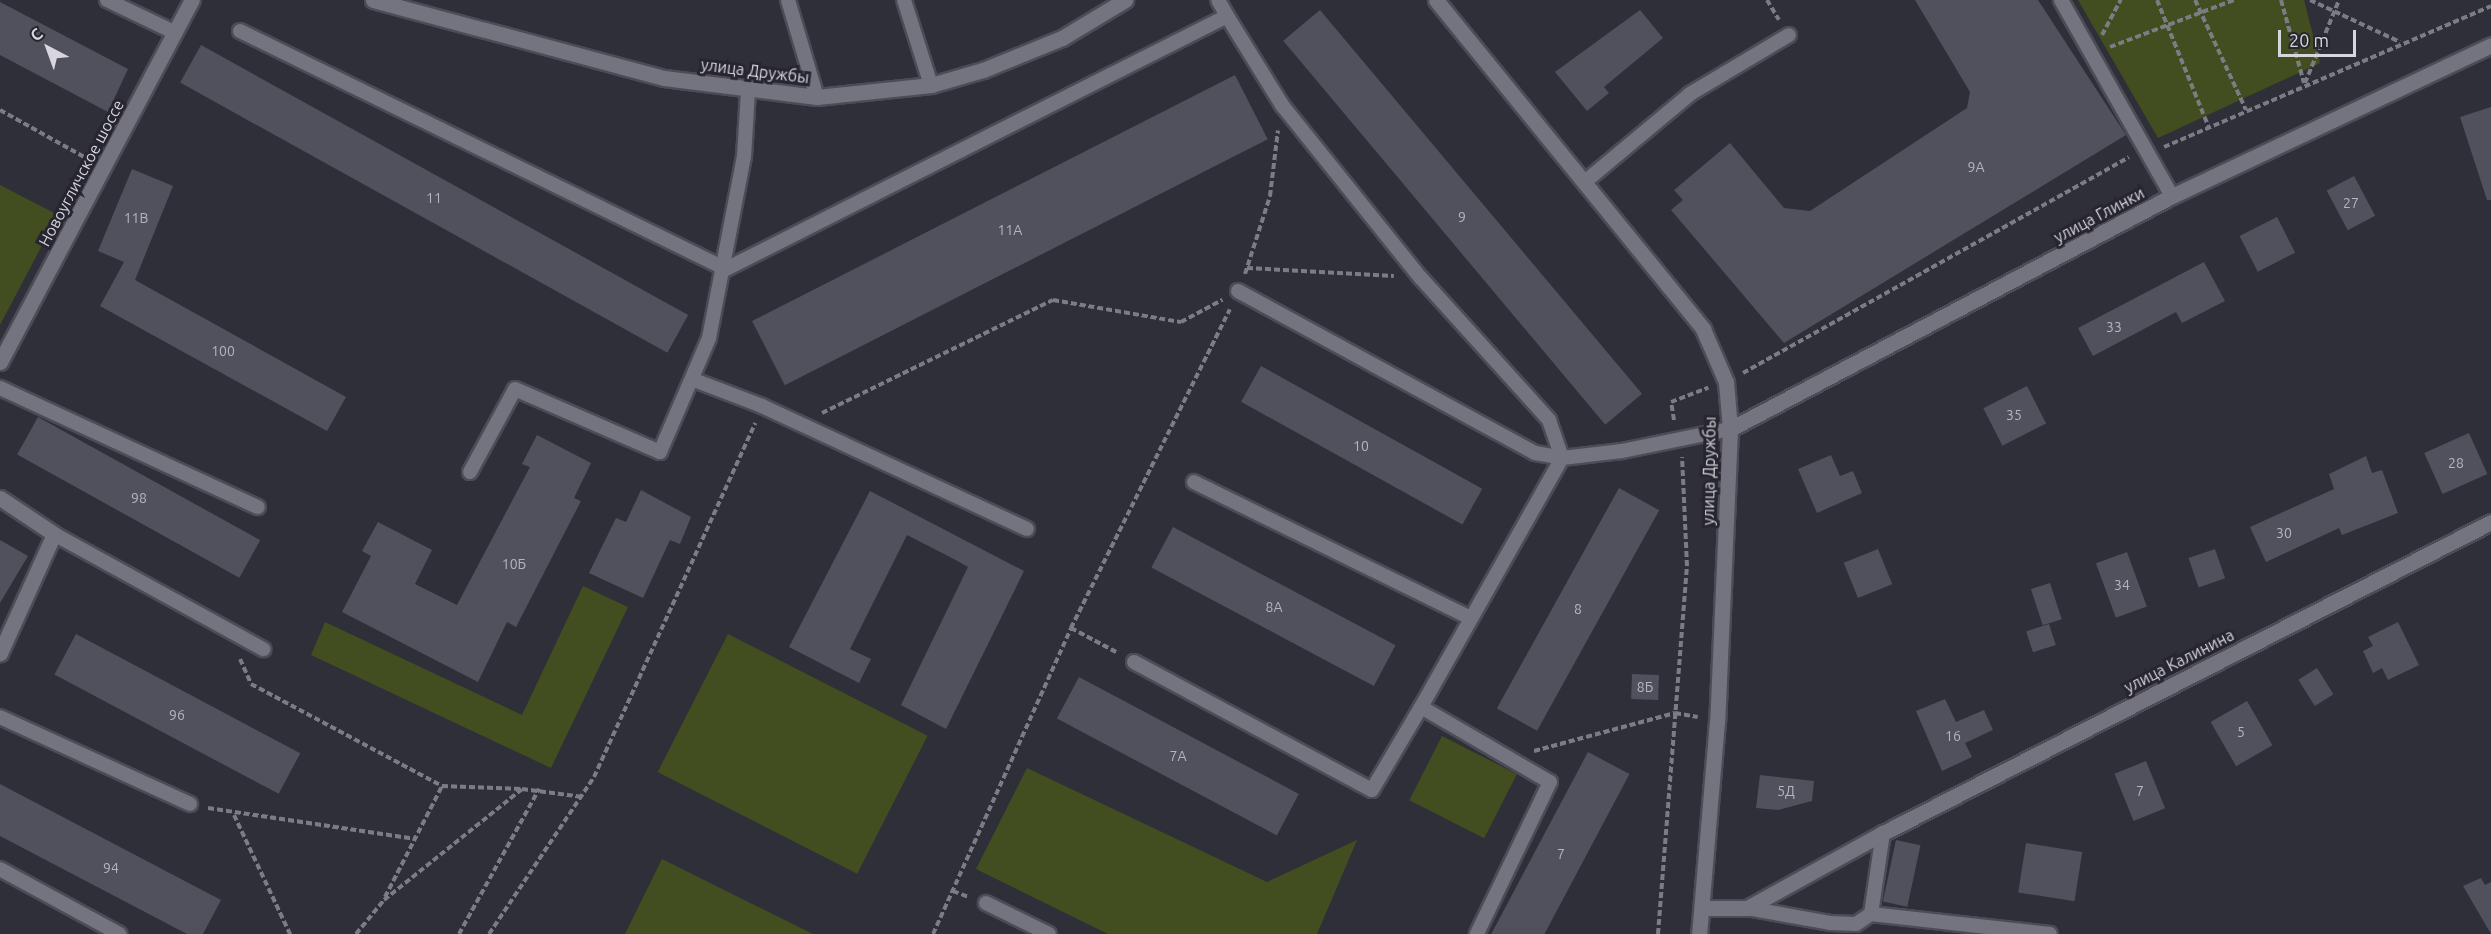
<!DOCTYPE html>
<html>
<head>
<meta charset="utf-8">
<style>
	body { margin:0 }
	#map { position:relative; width:2491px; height:934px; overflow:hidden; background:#2f2f3a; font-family:Ubuntu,sans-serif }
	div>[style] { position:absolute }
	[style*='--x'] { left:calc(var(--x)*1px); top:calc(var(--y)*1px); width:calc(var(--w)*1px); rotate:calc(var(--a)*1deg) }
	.green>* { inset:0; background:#424e1f; transform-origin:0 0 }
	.building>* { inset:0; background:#50515d; transform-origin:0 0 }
	.path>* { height:4px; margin-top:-2px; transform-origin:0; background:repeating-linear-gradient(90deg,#7c7c85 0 6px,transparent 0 9px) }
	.roads { filter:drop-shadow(2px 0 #4d4c56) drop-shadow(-2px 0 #4d4c56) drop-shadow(0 2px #4d4c56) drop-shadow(0 -2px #4d4c56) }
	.service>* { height:14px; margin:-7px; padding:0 7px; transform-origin:7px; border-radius:7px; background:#747380 }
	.minor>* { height:15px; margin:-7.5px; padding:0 7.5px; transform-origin:7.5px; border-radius:7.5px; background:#747380 }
	.tertiary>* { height:15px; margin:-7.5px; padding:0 7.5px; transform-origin:7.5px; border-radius:7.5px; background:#747380 }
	span { translate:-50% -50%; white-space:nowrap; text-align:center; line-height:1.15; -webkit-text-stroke:6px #262530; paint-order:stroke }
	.number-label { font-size:14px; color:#b5b5be }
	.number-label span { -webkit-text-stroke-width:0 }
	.street-label { font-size:16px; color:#d7d6de }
	.north { position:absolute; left:18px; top:18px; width:60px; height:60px; -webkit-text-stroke:4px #262530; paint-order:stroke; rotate:319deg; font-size:16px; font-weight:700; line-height:24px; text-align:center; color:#d7d6de }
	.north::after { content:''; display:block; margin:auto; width:21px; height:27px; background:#d7d6de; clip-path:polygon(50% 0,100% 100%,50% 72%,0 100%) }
	.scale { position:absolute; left:2278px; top:30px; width:78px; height:27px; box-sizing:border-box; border:3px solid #d7d6de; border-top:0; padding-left:8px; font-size:18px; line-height:21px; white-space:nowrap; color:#d7d6de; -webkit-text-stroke:4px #262530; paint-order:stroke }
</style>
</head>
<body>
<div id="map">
	<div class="green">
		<div style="clip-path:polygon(2078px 0,2304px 0,2320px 63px,2158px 138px)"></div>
		<div style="clip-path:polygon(0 185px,58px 215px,0 325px)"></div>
		<div style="clip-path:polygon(583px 586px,628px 607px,551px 768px,311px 655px,325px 622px,522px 715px)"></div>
		<div style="left:728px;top:634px;width:224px;height:155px;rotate:27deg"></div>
		<div style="left:1442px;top:736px;width:84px;height:72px;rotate:27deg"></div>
		<div style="clip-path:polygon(1027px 768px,1267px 882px,1357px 840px,1317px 934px,1108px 934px,976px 869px)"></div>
		<div style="clip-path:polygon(662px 859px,813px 934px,625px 934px)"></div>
	</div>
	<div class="building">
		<div style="clip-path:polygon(1915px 0,2038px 0,2126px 135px,1784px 343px,1671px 210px,1683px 200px,1674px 190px,1730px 143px,1784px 208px,1810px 211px,1967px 108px,1970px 92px)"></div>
		<div style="clip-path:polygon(0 2px,128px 69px,108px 112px,0 55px)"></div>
		<div style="left:1320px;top:10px;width:501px;height:48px;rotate:50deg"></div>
		<div style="clip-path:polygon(1640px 10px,1663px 38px,1604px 87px,1609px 93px,1587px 111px,1555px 72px)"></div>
		<div style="left:201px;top:45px;width:557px;height:43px;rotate:29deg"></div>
		<div style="left:1235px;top:75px;width:72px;height:542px;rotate:63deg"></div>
		<div style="clip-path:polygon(2491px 107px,2491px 200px,2487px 200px,2460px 117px)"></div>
		<div style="clip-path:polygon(132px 169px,173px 186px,135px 280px,346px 397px,327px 431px,100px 306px,124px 262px,98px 251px)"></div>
		<div style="left:2354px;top:176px;width:45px;height:31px;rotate:62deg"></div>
		<div style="left:2277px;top:217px;width:40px;height:42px;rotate:63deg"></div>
		<div style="clip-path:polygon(2204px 262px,2225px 301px,2182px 323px,2176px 312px,2093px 356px,2078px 328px)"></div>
		<div style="left:1261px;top:366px;width:253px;height:41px;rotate:29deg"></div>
		<div style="left:2027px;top:386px;width:42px;height:49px;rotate:63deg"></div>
		<div style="left:38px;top:417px;width:254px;height:43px;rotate:29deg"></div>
		<div style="left:2469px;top:433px;width:45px;height:49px;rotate:66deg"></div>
		<div style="clip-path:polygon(537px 435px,591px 463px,574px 498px,581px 501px,516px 627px,507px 622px,478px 682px,342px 612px,371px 556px,362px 551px,378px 522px,432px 550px,415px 584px,457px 605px,530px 467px,522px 464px)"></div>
		<div style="clip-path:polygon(1831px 455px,1840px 476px,1853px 471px,1862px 493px,1817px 513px,1798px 469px)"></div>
		<div style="clip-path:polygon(2366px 456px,2372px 473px,2382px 470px,2398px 513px,2342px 535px,2339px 528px,2266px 562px,2250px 527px,2334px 489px,2329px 474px)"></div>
		<div style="left:1619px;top:488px;width:46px;height:252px;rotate:29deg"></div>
		<div style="clip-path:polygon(641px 490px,691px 517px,680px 544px,670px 540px,643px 598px,589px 573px,616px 518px,626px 522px)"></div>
		<div style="clip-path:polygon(870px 491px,1024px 571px,946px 729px,901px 705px,968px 567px,952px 558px,907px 535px,850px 649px,871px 659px,859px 683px,789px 647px)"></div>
		<div style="left:1173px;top:527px;width:252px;height:46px;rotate:28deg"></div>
		<div style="clip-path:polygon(0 540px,28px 556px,0 603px)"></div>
		<div style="left:1878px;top:549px;width:38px;height:37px;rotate:68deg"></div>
		<div style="left:2215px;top:549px;width:31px;height:28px;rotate:71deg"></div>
		<div style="left:2127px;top:552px;width:58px;height:33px;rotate:70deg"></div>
		<div style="left:2050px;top:583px;width:38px;height:20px;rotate:72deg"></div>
		<div style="clip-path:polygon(2398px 622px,2419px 665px,2388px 680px,2382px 668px,2373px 673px,2363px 651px,2373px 646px,2368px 637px)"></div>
		<div style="left:2049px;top:624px;width:22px;height:24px;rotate:72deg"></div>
		<div style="left:76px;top:634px;width:254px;height:46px;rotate:28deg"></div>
		<div style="left:2317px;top:668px;width:31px;height:22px;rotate:58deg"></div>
		<div style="left:1632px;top:674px;width:27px;height:25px;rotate:2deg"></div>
		<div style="left:1079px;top:677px;width:249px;height:47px;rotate:28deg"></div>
		<div style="clip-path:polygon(1945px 699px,1956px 722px,1984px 710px,1993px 730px,1965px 743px,1972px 757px,1942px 771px,1916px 711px)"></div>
		<div style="left:2247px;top:701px;width:51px;height:42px;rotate:60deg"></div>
		<div style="left:1588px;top:752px;width:47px;height:206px;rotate:28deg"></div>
		<div style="left:2146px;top:761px;width:51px;height:34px;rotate:68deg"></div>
		<div style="clip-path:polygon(1760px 775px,1814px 781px,1812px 801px,1778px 810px,1756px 808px)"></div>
		<div style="clip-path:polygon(0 784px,221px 900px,203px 934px,187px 934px,0 836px)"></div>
		<div style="left:1896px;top:840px;width:25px;height:63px;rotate:12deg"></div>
		<div style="left:2026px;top:843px;width:57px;height:50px;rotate:9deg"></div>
		<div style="clip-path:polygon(2481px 878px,2485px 885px,2491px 882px,2491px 934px,2463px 886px)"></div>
	</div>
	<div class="path">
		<div style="--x:1767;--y:0;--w:23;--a:59"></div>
		<div style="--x:2157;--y:0;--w:138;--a:67.9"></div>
		<div style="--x:2195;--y:0;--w:121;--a:65.1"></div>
		<div style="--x:2281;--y:0;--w:86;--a:74.5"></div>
		<div style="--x:2310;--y:0;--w:99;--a:25"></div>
		<div style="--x:2102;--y:35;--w:40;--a:-62"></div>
		<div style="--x:2110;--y:47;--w:133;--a:-20.8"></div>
		<div style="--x:2305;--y:83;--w:90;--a:-67.7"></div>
		<div style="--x:0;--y:110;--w:98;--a:29.2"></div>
		<div style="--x:2164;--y:147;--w:356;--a:-23.3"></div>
		<div style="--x:1247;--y:268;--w:147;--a:3.1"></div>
		<div style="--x:1245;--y:274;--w:82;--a:-72.2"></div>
		<div style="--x:1270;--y:196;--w:66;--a:-83.1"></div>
		<div style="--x:1743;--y:373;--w:442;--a:-29.2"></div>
		<div style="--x:822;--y:413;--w:257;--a:-26.1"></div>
		<div style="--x:1053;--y:300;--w:130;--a:9.8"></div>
		<div style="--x:1181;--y:322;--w:47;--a:-28.2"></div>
		<div style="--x:1674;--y:420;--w:18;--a:-99"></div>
		<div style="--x:1671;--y:402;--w:40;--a:-21"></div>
		<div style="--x:1071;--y:628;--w:53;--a:28"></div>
		<div style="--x:240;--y:659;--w:27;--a:66"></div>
		<div style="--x:251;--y:684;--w:217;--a:28.1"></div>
		<div style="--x:442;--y:786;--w:80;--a:2.1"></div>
		<div style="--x:1534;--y:751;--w:146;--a:-15.1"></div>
		<div style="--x:1675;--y:713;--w:23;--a:10"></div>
		<div style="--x:208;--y:808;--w:210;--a:8.5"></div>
		<div style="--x:234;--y:815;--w:132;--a:64.8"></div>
		<div style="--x:953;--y:891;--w:17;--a:21"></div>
		<div style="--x:385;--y:897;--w:125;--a:-62.8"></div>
		<div style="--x:356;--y:934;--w:44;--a:-50.5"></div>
		<div style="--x:384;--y:900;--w:177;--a:-38.8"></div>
		<div style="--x:522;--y:789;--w:62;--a:7.5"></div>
		<div style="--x:459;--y:934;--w:166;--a:-61.1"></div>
		<div style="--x:489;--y:934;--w:189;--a:-56.2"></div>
		<div style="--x:594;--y:777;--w:389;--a:-65.5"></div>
		<div style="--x:933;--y:934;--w:336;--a:-65.7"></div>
		<div style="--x:1071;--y:628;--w:356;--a:-63.5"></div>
		<div style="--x:1658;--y:934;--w:369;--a:-85.5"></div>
		<div style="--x:1687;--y:566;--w:109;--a:-92.6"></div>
	</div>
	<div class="roads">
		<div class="service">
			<div style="--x:107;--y:0;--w:76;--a:25.6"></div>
			<div style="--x:788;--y:0;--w:101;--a:73.4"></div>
			<div style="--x:904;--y:0;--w:89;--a:72.4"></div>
			<div style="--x:2061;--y:0;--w:225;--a:60.5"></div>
			<div style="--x:1227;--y:16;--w:105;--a:58.3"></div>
			<div style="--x:1282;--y:105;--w:221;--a:51.3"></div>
			<div style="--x:1420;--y:277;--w:193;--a:47.9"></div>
			<div style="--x:1549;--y:420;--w:40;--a:71.1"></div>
			<div style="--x:1562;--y:458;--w:286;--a:119.5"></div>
			<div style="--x:1421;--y:707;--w:149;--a:30.2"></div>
			<div style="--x:1550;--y:782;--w:169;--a:115.7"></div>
			<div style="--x:240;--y:31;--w:541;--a:26.09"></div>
			<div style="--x:726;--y:269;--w:561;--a:-26.79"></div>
			<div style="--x:1227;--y:16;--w:18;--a:-119"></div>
			<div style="--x:1586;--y:181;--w:136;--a:-39.9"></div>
			<div style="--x:1690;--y:94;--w:115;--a:-30.8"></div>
			<div style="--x:1238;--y:291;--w:338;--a:28.6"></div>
			<div style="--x:1535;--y:453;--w:27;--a:10"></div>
			<div style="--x:1562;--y:458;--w:60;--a:-6.7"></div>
			<div style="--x:1622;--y:451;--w:110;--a:-11.5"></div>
			<div style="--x:694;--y:380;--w:73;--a:20.9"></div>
			<div style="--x:762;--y:406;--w:292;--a:24.9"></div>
			<div style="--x:0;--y:388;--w:284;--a:24.8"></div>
			<div style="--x:470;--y:472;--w:94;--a:-61.5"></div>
			<div style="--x:515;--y:389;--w:158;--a:23.5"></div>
			<div style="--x:660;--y:452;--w:124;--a:-66.7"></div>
			<div style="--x:709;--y:338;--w:184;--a:-79.1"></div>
			<div style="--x:744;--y:157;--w:66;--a:-86.5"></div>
			<div style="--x:1194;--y:482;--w:308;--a:26.2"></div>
			<div style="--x:54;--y:534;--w:239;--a:28.8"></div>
			<div style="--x:1134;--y:662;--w:270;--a:28.3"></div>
			<div style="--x:1372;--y:790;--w:96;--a:-59.4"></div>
			<div style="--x:0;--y:717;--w:209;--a:24.6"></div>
			<div style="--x:0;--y:869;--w:136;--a:28.6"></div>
			<div style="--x:986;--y:903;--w:70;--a:26.2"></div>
			<div style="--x:1747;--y:908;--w:84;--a:10.2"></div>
			<div style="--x:1830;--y:923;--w:26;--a:2"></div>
			<div style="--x:1856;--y:924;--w:18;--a:-34"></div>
			<div style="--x:1871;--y:914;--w:180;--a:6.4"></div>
			<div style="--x:1871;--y:914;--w:82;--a:-81.6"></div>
		</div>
		<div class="minor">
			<div style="--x:0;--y:362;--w:410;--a:-62.1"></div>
			<div style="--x:0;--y:498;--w:65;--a:33.7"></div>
			<div style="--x:54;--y:534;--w:131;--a:114.4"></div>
			<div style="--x:1702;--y:908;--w:45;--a:0"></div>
			<div style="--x:1747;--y:908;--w:155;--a:-28.9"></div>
			<div style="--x:1883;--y:833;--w:683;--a:-27.09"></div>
		</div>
		<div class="tertiary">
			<div style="--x:373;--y:0;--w:301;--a:15"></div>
			<div style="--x:664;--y:78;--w:154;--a:7.1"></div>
			<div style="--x:817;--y:97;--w:115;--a:-6"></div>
			<div style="--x:931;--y:85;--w:54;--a:-16.1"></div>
			<div style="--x:983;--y:70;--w:85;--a:-22.1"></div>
			<div style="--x:1062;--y:38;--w:74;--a:-31.1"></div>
			<div style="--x:1436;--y:0;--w:424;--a:50.9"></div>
			<div style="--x:1703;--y:329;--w:58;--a:66.5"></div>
			<div style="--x:1726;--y:382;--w:47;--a:85.1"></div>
			<div style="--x:1730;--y:429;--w:292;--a:92.5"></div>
			<div style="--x:1717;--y:721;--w:214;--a:94.8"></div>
			<div style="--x:1730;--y:429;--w:500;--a:-27.8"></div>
			<div style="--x:2172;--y:196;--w:353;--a:-25.3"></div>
		</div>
	</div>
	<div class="number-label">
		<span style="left:1976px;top:167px">9А</span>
		<span style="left:434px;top:198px">11</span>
		<span style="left:2351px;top:203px">27</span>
		<span style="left:1462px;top:217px">9</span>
		<span style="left:136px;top:218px">11В</span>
		<span style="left:1010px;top:230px">11А</span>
		<span style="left:2114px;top:327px">33</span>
		<span style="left:223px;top:351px">100</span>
		<span style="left:2014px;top:415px">35</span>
		<span style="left:1361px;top:446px">10</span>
		<span style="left:2456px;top:463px">28</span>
		<span style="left:139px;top:498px">98</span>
		<span style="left:2284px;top:533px">30</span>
		<span style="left:514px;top:564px">10Б</span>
		<span style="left:2122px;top:585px">34</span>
		<span style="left:1274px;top:607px">8А</span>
		<span style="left:1578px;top:609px">8</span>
		<span style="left:1645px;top:687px">8Б</span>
		<span style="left:177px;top:715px">96</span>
		<span style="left:2241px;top:732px">5</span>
		<span style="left:1953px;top:736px">16</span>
		<span style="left:1178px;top:756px">7А</span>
		<span style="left:1786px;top:791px">5Д</span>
		<span style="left:2140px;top:791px">7</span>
		<span style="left:1561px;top:854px">7</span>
		<span style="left:111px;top:868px">94</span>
	</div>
	<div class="street-label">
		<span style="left:755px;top:71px;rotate:7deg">улица Дружбы</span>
		<span style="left:81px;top:173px;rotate:-62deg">Новоугличское шоссе</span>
		<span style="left:2099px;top:215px;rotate:-28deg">улица Глинки</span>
		<span style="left:1709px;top:471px;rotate:-89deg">улица Дружбы</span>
		<span style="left:2179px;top:661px;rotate:-27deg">улица Калинина</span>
	</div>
	<div class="north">С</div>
	<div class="scale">20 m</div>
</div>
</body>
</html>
